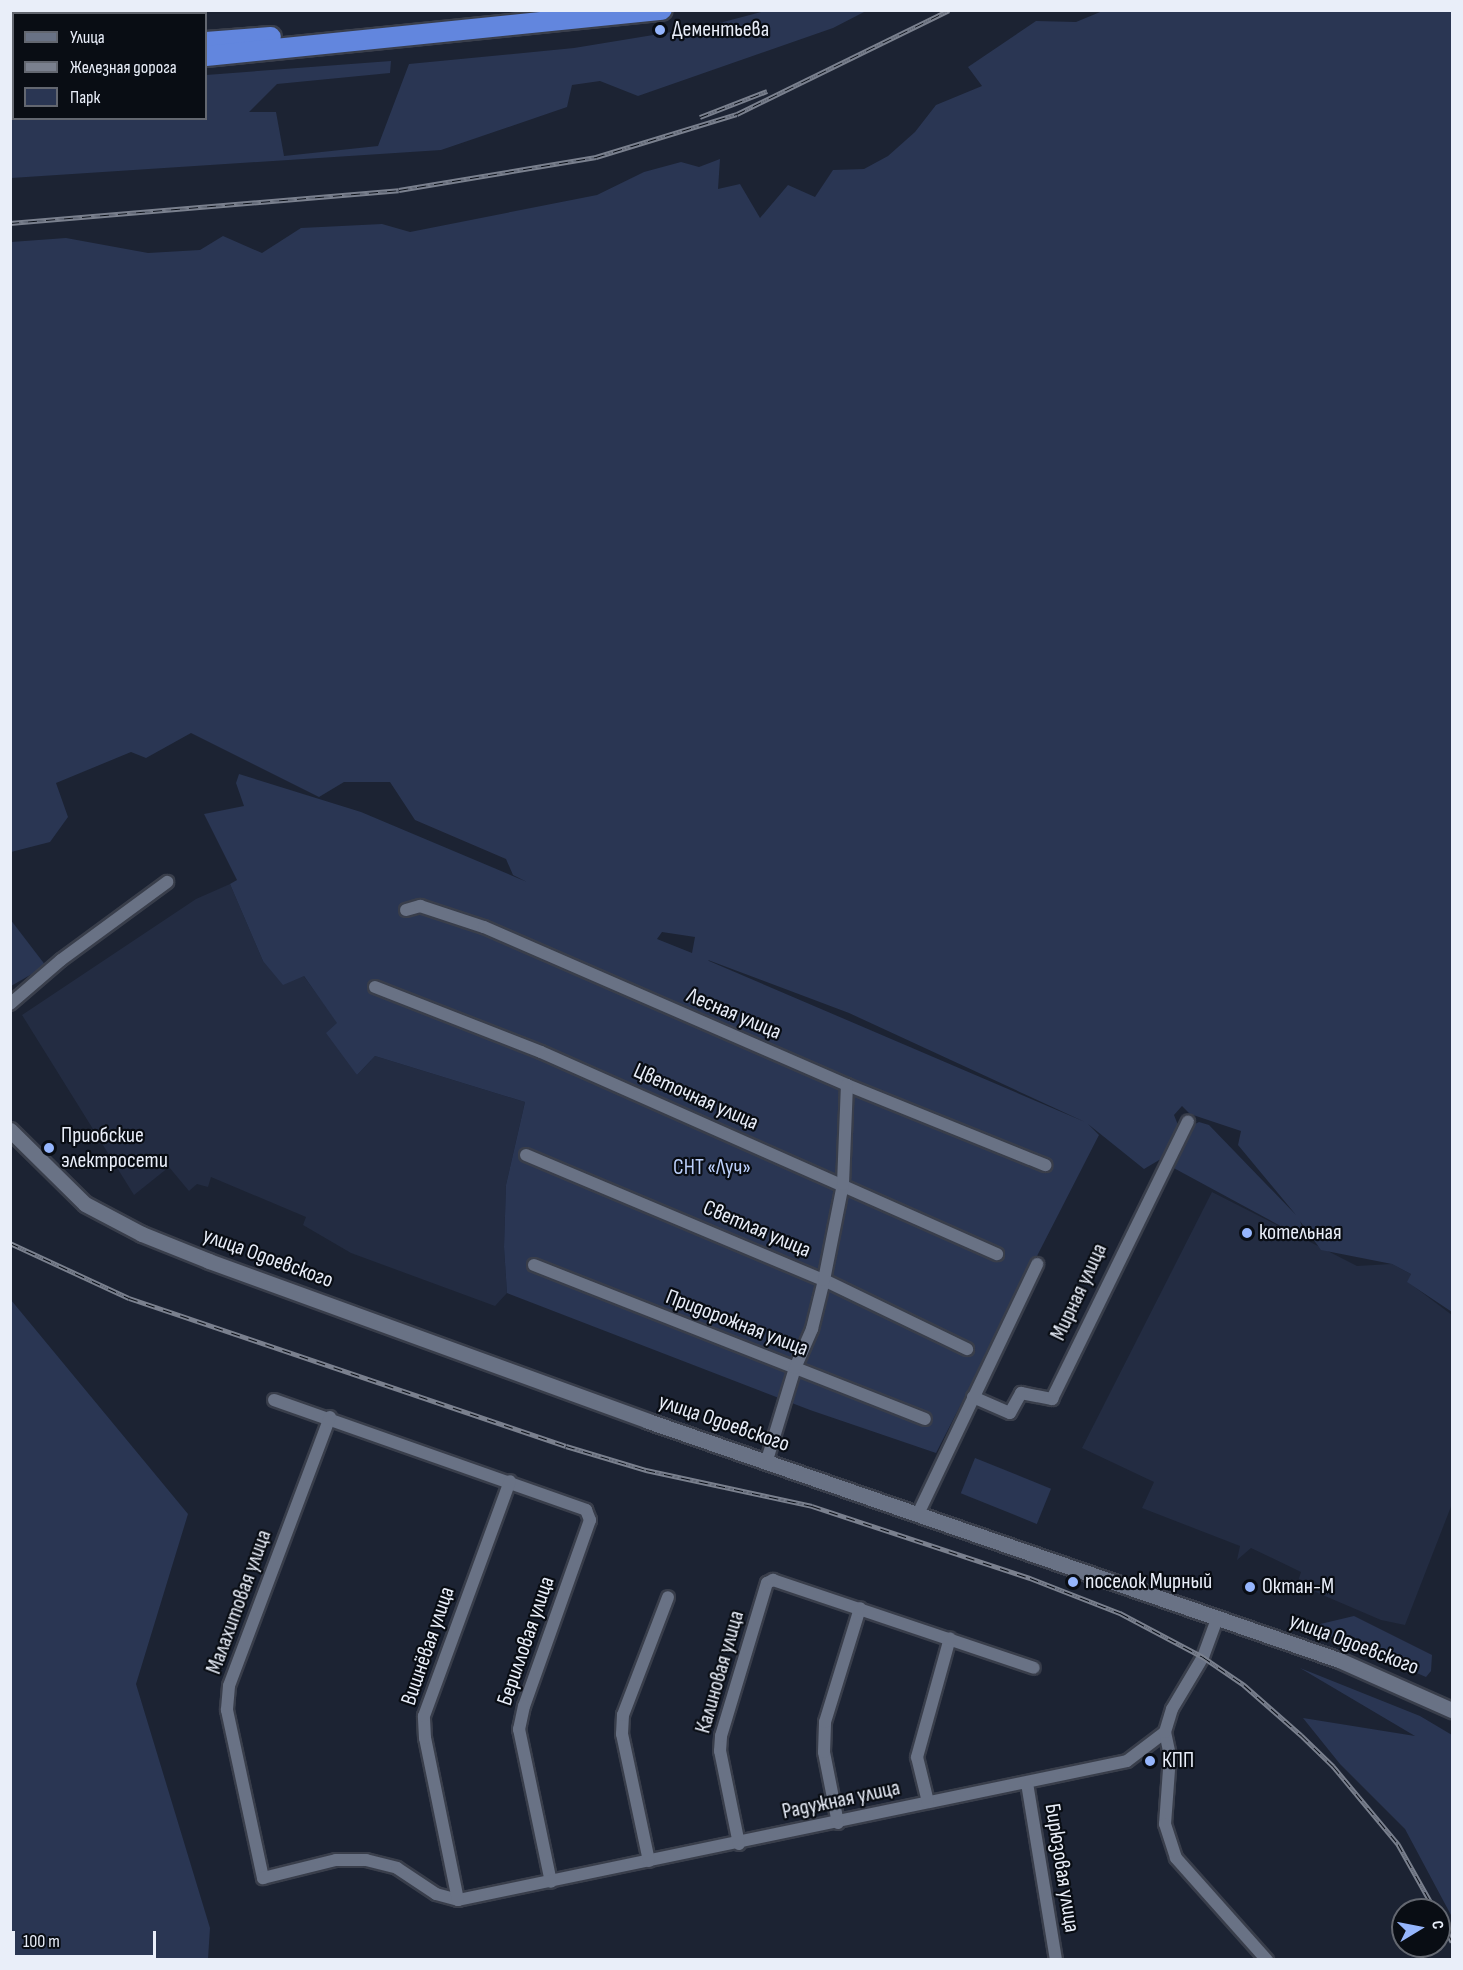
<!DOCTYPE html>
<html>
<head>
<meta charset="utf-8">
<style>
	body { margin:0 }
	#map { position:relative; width:1463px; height:1970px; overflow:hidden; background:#1c2333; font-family:"Sofia Sans Condensed",sans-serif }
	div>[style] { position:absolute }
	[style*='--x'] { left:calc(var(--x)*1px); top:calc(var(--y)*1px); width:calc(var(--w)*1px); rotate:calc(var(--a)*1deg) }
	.built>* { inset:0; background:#232c42 }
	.green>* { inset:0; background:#2a3653; transform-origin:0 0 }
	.roads { filter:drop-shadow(2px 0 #393e4b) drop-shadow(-2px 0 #393e4b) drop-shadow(0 2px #393e4b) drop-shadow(0 -2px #393e4b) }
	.minor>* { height:12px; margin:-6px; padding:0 6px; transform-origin:6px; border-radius:6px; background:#697285 }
	.tertiary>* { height:15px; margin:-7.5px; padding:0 7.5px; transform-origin:7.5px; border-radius:7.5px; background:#697285 }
	.trunk>* { height:20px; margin:-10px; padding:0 10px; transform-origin:10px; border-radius:10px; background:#6286de }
	.rail>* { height:5px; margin-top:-2.5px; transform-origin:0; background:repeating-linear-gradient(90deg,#090d14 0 9px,#7a808e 0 18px); box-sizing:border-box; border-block:2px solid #7a808e }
	.dots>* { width:16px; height:16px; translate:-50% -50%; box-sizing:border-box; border:3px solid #090d14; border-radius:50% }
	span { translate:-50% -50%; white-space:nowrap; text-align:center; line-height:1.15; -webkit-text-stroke:4.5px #090d14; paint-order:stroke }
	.poi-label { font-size:22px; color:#e9eef9 }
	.left { translate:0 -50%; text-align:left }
	.street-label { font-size:22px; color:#e9eef9 }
	.park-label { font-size:22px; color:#bcd0fb }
	.frame { position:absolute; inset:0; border:12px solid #e9eef9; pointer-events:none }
	.legend { position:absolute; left:12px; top:12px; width:195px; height:108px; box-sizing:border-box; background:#090d14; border:2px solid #636770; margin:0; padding:8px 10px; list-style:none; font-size:18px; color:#e9eef9 }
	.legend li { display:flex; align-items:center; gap:12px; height:30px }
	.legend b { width:30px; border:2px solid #636770 }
	.north { position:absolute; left:1391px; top:1898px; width:60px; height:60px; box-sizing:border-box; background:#090d14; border:2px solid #636770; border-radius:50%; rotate:80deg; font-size:16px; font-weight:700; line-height:24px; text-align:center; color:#e9eef9 }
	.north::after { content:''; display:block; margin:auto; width:21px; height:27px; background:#96b6fd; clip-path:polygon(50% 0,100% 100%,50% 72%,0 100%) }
	.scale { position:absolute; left:12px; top:1931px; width:144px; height:27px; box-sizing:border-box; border:3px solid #e9eef9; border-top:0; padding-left:8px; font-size:18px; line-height:21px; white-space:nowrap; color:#e9eef9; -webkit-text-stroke:4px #090d14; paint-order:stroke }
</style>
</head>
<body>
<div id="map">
	<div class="built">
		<div style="clip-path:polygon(230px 884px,263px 961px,303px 975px,338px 1023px,357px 1075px,375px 1056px,525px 1102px,506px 1185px,504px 1247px,507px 1293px,495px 1306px,351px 1253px,303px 1225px,306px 1217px,211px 1177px,208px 1187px,197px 1184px,189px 1191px,169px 1167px,134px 1195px,22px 1015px,196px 899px)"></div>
		<div style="clip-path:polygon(1212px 1192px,1357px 1266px,1392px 1264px,1411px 1274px,1408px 1282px,1452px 1315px,1452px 1504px,1405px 1625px,1381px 1620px,1297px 1584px,1301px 1572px,1251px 1548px,1237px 1560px,1240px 1546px,1142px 1508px,1154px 1482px,1082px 1448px)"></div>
	</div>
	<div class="green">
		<div style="clip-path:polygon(769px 10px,866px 11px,833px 28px,638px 96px,600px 81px,572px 85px,567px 107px,441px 150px,11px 178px,11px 88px,13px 88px,14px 118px,206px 118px,206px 75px,391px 61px,390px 73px,277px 84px,249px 112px,276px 112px,284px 156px,378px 146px,409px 64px,574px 48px,708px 26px)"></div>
		<div style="clip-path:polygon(evenodd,1105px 10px,1452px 11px,1452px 1312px,1407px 1282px,1411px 1274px,1392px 1264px,1321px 1250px,1300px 1221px,1303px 1229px,1299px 1236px,1170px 1166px,1191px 1126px,1199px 1122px,1209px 1125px,1296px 1215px,1238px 1145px,1241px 1131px,1190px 1114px,1182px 1106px,1174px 1115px,1180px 1130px,1166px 1156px,1144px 1169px,1088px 1124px,1099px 1135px,936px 1453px,810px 1410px,507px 1293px,504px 1247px,506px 1185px,525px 1102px,375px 1056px,357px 1075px,326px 1033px,337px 1023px,304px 976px,283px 985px,263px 961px,230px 884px,237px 880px,204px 814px,244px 806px,236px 783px,239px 774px,361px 812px,527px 882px,513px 875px,506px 859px,415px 820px,390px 782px,344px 782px,319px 797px,191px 733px,146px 758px,131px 752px,56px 783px,68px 817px,50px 842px,11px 852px,11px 242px,66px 238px,148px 253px,200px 250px,223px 236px,262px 253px,301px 228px,382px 224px,410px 232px,597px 195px,644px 172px,681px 162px,699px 167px,720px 159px,718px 189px,740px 184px,760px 218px,788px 185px,815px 197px,833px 170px,864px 169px,888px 156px,915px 132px,936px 105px,982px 86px,968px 67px,1036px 21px,1076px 22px,1105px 10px,662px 932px,695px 937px,692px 953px,657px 939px,662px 932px,1105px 10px,708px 960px,849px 1013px,1085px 1122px,709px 961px,708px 960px)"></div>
		<div style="clip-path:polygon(10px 919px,46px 966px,11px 986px,10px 986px)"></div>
		<div style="clip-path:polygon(11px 1300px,188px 1514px,136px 1684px,210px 1928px,208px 1959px,11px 1959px)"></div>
		<div style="left:975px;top:1458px;width:82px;height:38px;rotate:22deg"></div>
		<div style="clip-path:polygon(1354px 1616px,1432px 1655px,1431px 1671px,1426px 1677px,1320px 1632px,1316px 1625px)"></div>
		<div style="clip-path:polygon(1300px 1668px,1420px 1716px,1452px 1735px,1452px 1917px,1405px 1829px,1340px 1764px,1303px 1718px,1415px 1736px)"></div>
	</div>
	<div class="roads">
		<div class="minor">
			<div style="--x:186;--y:14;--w:4;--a:-90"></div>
			<div style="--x:406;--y:910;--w:15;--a:-16"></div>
			<div style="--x:420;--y:906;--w:67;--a:18.2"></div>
			<div style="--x:484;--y:927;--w:396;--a:23.5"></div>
			<div style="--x:847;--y:1085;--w:214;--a:22"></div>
			<div style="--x:375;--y:987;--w:178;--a:21.4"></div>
			<div style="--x:541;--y:1052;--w:499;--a:23.9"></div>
			<div style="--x:10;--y:1004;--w:67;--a:-40.8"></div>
			<div style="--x:61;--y:960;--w:132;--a:-36.3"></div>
			<div style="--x:526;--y:1155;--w:323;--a:22.8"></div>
			<div style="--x:824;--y:1280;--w:159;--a:25.8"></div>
			<div style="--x:534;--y:1265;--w:420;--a:21.5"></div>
			<div style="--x:973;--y:1397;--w:40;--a:23.4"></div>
			<div style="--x:1010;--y:1413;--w:23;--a:-61"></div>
			<div style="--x:1021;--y:1393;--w:32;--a:11"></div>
			<div style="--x:1052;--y:1399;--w:309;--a:-63.9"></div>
			<div style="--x:274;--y:1400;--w:331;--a:19.4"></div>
			<div style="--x:586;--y:1510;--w:11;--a:68"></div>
			<div style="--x:590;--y:1520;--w:197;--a:109.5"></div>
			<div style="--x:524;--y:1706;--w:24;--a:102"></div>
			<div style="--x:519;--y:1729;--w:156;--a:78.2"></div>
			<div style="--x:330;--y:1417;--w:287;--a:110.6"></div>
			<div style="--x:229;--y:1686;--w:24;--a:95"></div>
			<div style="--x:227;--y:1710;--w:172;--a:77.9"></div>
			<div style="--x:263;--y:1878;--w:75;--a:-13.9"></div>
			<div style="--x:336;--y:1860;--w:30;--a:0"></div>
			<div style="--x:366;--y:1860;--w:32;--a:14"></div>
			<div style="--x:397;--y:1868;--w:47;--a:33.7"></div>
			<div style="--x:436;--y:1894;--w:23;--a:15"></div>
			<div style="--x:458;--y:1900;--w:683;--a:-11.74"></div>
			<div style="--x:1127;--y:1761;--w:48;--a:-37.3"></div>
			<div style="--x:1165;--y:1732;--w:25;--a:78"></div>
			<div style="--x:1170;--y:1756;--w:68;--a:94.2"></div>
			<div style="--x:1165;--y:1824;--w:36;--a:72"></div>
			<div style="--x:1176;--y:1858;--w:137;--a:48.3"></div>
			<div style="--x:767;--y:1460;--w:96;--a:-73.1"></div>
			<div style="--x:795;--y:1368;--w:43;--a:-66.4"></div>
			<div style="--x:812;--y:1329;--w:50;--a:-76.2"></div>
			<div style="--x:824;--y:1280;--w:98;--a:-78.8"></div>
			<div style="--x:843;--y:1184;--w:99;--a:-87.7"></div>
			<div style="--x:918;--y:1514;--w:277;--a:-64.5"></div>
			<div style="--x:1165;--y:1732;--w:24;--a:-73"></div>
			<div style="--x:1172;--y:1709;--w:61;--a:-59.2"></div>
			<div style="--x:1203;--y:1657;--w:40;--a:-69.8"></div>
			<div style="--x:1027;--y:1783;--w:179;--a:80.7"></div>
			<div style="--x:928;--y:1802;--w:46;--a:-103.7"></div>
			<div style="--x:917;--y:1757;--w:123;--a:-74.5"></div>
			<div style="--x:838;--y:1823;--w:72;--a:-101.2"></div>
			<div style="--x:824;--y:1752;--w:30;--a:-88"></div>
			<div style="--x:825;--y:1722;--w:119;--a:-72.9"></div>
			<div style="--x:739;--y:1844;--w:95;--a:-101.5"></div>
			<div style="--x:720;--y:1751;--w:15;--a:-86"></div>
			<div style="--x:721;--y:1736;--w:160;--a:-73.3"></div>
			<div style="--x:767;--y:1583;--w:7;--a:-27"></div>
			<div style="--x:773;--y:1580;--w:275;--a:18.6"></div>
			<div style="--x:649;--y:1861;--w:130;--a:-102"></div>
			<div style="--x:622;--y:1734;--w:19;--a:-87"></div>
			<div style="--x:623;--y:1715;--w:126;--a:-69.1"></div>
			<div style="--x:458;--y:1900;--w:165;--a:-101.5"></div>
			<div style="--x:425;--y:1738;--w:22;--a:-93"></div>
			<div style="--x:424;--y:1716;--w:250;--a:-69.9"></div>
		</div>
		<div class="tertiary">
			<div style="--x:10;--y:1130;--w:105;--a:44.6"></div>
			<div style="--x:85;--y:1204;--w:64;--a:27.8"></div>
			<div style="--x:142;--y:1234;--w:72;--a:21.9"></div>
			<div style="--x:209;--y:1261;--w:467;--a:20"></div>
			<div style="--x:648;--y:1421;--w:731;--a:19.08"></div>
			<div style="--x:1339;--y:1660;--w:124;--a:23.9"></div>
		</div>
		<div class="trunk">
			<div style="--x:206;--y:42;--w:65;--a:-4.4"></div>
			<div style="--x:206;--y:56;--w:458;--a:-5.8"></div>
			<div style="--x:10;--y:60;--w:4;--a:0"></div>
			<div style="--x:10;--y:75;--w:4;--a:0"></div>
		</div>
	</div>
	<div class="rail">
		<div style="--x:700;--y:117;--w:72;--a:-21.2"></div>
		<div style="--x:10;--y:223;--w:390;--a:-4.8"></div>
		<div style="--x:399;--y:190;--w:200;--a:-9.5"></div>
		<div style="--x:596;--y:157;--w:147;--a:-17"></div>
		<div style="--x:737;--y:114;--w:236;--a:-26.1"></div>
		<div style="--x:10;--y:1243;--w:131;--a:24.8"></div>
		<div style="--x:129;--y:1298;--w:461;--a:18.7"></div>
		<div style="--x:566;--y:1446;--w:84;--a:16.7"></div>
		<div style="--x:646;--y:1470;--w:170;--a:12.2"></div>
		<div style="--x:812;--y:1506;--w:230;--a:18.3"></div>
		<div style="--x:1030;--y:1578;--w:97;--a:21.3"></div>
		<div style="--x:1120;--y:1613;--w:94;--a:27.9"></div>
		<div style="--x:1203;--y:1657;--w:50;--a:34.3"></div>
		<div style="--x:1244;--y:1685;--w:76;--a:41.3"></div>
		<div style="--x:1301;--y:1735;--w:45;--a:44.1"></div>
		<div style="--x:1333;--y:1766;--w:102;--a:50.2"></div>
		<div style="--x:1398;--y:1844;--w:76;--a:60.7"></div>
		<div style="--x:1439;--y:1916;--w:29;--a:63"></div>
	</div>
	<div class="dots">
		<div style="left:660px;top:30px;background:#96b6fd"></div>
		<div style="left:49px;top:1148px;background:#96b6fd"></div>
		<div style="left:1247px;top:1233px;background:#96b6fd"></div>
		<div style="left:1073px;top:1582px;background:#96b6fd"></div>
		<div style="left:1250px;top:1587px;background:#96b6fd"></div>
		<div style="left:1150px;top:1761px;background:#96b6fd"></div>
	</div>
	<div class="poi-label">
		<span class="left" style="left:672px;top:30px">Дементьева</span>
		<span class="left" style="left:61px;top:1148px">Приобские<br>электросети</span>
		<span class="left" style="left:1259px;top:1233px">котельная</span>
		<span class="left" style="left:1085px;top:1582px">поселок Мирный</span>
		<span class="left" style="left:1262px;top:1587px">Октан-М</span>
		<span class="left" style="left:1162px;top:1761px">КПП</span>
	</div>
	<div class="street-label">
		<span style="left:734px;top:1014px;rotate:23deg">Лесная улица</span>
		<span style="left:696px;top:1097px;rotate:24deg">Цветочная улица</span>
		<span style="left:757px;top:1229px;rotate:23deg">Светлая улица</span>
		<span style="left:268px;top:1258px;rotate:20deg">улица Одоевского</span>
		<span style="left:1079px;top:1292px;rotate:-65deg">Мирная улица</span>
		<span style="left:737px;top:1323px;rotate:21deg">Придорожная улица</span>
		<span style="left:724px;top:1423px;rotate:19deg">улица Одоевского</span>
		<span style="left:239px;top:1602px;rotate:-70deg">Малахитовая улица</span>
		<span style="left:526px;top:1641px;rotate:-71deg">Берилловая улица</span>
		<span style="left:1354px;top:1644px;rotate:21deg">улица Одоевского</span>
		<span style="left:428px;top:1646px;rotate:-71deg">Вишнёвая улица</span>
		<span style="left:720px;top:1672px;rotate:-74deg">Калиновая улица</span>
		<span style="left:841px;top:1800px;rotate:-12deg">Радужная улица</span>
		<span style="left:1062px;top:1868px;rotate:81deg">Бирюзовая улица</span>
	</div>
	<div class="park-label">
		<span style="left:712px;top:1168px">СНТ «Луч»</span>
	</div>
	<div class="frame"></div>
	<ul class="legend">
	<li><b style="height:8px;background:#697285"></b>Улица</li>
	<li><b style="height:8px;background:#7a808e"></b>Железная дорога</li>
	<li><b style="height:16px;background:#2a3653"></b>Парк</li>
	</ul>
	<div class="north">С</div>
	<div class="scale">100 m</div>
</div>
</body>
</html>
